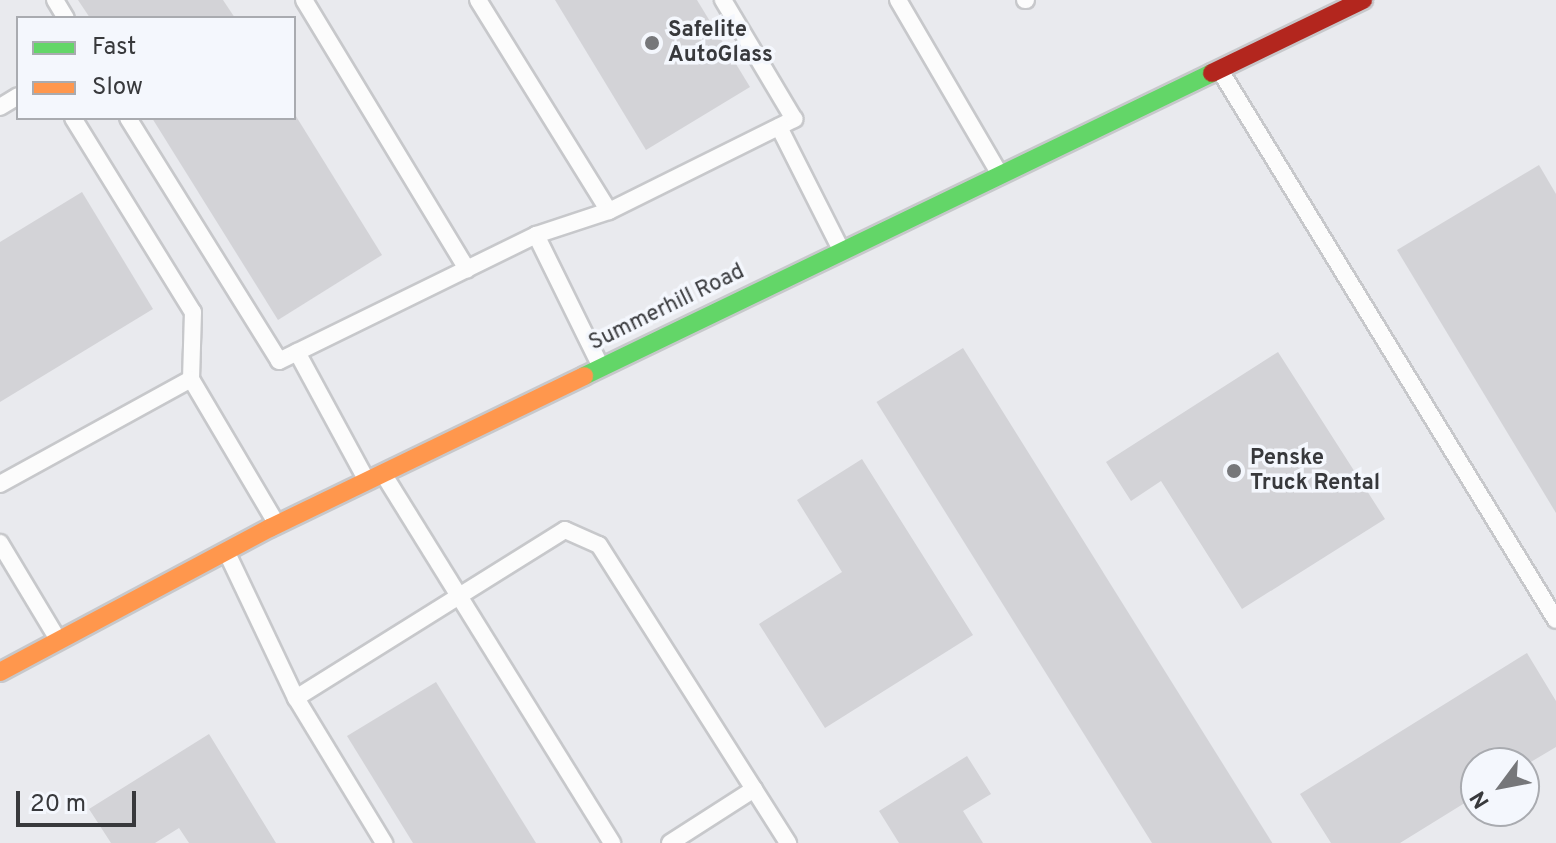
<!DOCTYPE html>
<html>
<head>
<meta charset="utf-8">
<style>
	body { margin:0 }
	#map { position:relative; width:1556px; height:843px; overflow:hidden; background:#e9eaee; font-family:Overpass,sans-serif }
	div>[style] { position:absolute }
	[style*='--x'] { left:calc(var(--x)*1px); top:calc(var(--y)*1px); width:calc(var(--w)*1px); rotate:calc(var(--a)*1deg) }
	.building>* { inset:0; background:#d3d3d7; transform-origin:0 0 }
	.roads { filter:drop-shadow(2px 0 #c7c8cb) drop-shadow(-2px 0 #c7c8cb) drop-shadow(0 2px #c7c8cb) drop-shadow(0 -2px #c7c8cb) }
	.lane>* { height:16px; margin:-8px; padding:0 8px; transform-origin:8px; border-radius:8px; background:#fcfcfc }
	.fast>* { height:18px; margin:-9px; padding:0 9px; transform-origin:9px; border-radius:9px; background:#63d668 }
	.slow>* { height:18px; margin:-9px; padding:0 9px; transform-origin:9px; border-radius:9px; background:#ff974d }
	.jam>* { height:18px; margin:-9px; padding:0 9px; transform-origin:9px; border-radius:9px; background:#b3261e }
	.dots>* { width:22px; height:22px; translate:-50% -50%; box-sizing:border-box; border:4px solid #f4f7fd; border-radius:50% }
	span { translate:-50% -50%; white-space:nowrap; text-align:center; line-height:1.15; -webkit-text-stroke:7px #f4f7fd; paint-order:stroke }
	.poi-label { font-size:22px; color:#38393c; font-weight:700 }
	.left { translate:0 -50%; text-align:left }
	.street-label { font-size:22px; color:#38393c }
	.legend { position:absolute; left:16px; top:16px; width:280px; height:104px; box-sizing:border-box; background:#f4f7fd; border:2px solid #a9abb0; margin:0; padding:10px 14px; list-style:none; font-size:24px; color:#38393c }
	.legend li { display:flex; align-items:center; gap:16px; height:40px }
	.legend b { width:40px; border:2px solid #a9abb0 }
	.north { position:absolute; left:1460px; top:747px; width:80px; height:80px; box-sizing:border-box; background:#f4f7fd; border:2px solid #a9abb0; border-radius:50%; rotate:238deg; font-size:22px; font-weight:700; line-height:32px; text-align:center; color:#38393c }
	.north::after { content:''; display:block; margin:auto; width:28px; height:36px; background:#76777a; clip-path:polygon(50% 0,100% 100%,50% 72%,0 100%) }
	.scale { position:absolute; left:16px; top:791px; width:120px; height:36px; box-sizing:border-box; border:4px solid #38393c; border-top:0; padding-left:10px; font-size:24px; line-height:28px; white-space:nowrap; color:#38393c; -webkit-text-stroke:6px #f4f7fd; paint-order:stroke }
</style>
</head>
<body>
<div id="map">
	<div class="building">
		<div style="clip-path:polygon(78px 0,223px 0,235px 18px,90px 18px)"></div>
		<div style="clip-path:polygon(555px 0,697px 0,750px 87px,646px 150px)"></div>
		<div style="clip-path:polygon(294px 113px,382px 255px,278px 320px,152px 118px)"></div>
		<div style="clip-path:polygon(1539px 165px,1556px 194px,1556px 513px,1397px 250px)"></div>
		<div style="clip-path:polygon(82px 192px,153px 309px,0 402px,0 242px)"></div>
		<div style="left:963px;top:348px;width:586px;height:102px;rotate:58deg"></div>
		<div style="clip-path:polygon(1278px 352px,1385px 519px,1242px 609px,1161px 481px,1131px 501px,1106px 462px)"></div>
		<div style="clip-path:polygon(862px 459px,973px 635px,825px 728px,759px 624px,842px 572px,797px 500px)"></div>
		<div style="clip-path:polygon(1527px 653px,1556px 701px,1556px 747px,1524px 766px,1476px 763px,1476px 796px,1400px 843px,1331px 843px,1300px 794px)"></div>
		<div style="clip-path:polygon(436px 682px,536px 843px,413px 843px,347px 736px)"></div>
		<div style="clip-path:polygon(209px 734px,276px 843px,189px 843px,179px 828px,155px 843px,111px 843px,89px 809px)"></div>
		<div style="clip-path:polygon(967px 756px,991px 794px,963px 811px,983px 843px,899px 843px,879px 811px)"></div>
	</div>
	<div class="roads">
		<div class="lane">
			<div style="--x:55;--y:0;--w:21;--a:59"></div>
			<div style="--x:304;--y:0;--w:315;--a:58.8"></div>
			<div style="--x:478;--y:0;--w:248;--a:58.2"></div>
			<div style="--x:609;--y:211;--w:207;--a:-26.4"></div>
			<div style="--x:794;--y:119;--w:139;--a:-120.8"></div>
			<div style="--x:898;--y:0;--w:200;--a:59.7"></div>
			<div style="--x:1025;--y:0;--w:1;--a:0"></div>
			<div style="--x:1221;--y:72;--w:642;--a:58.56"></div>
			<div style="--x:0;--y:107;--w:21;--a:-31"></div>
			<div style="--x:73;--y:118;--w:228;--a:58.3"></div>
			<div style="--x:193;--y:312;--w:67;--a:91.7"></div>
			<div style="--x:128;--y:118;--w:286;--a:58.1"></div>
			<div style="--x:279;--y:361;--w:286;--a:-26.1"></div>
			<div style="--x:779;--y:127;--w:138;--a:63.2"></div>
			<div style="--x:297;--y:352;--w:145;--a:61.5"></div>
			<div style="--x:600;--y:365;--w:145;--a:-116.2"></div>
			<div style="--x:536;--y:235;--w:77;--a:-18.2"></div>
			<div style="--x:384;--y:475;--w:433;--a:58.2"></div>
			<div style="--x:0;--y:484;--w:218;--a:-28.8"></div>
			<div style="--x:191;--y:379;--w:167;--a:59.4"></div>
			<div style="--x:0;--y:543;--w:111;--a:59"></div>
			<div style="--x:227;--y:553;--w:161;--a:64.6"></div>
			<div style="--x:296;--y:698;--w:170;--a:58.7"></div>
			<div style="--x:296;--y:698;--w:317;--a:-32"></div>
			<div style="--x:565;--y:530;--w:37;--a:24"></div>
			<div style="--x:599;--y:545;--w:353;--a:57.6"></div>
			<div style="--x:670;--y:843;--w:100;--a:-32.7"></div>
		</div>
		<div class="fast">
			<div style="--x:584;--y:376;--w:697;--a:-25.76"></div>
		</div>
		<div class="slow">
			<div style="--x:0;--y:672;--w:306;--a:-28.1"></div>
			<div style="--x:270;--y:528;--w:349;--a:-25.8"></div>
		</div>
		<div class="jam">
			<div style="--x:1212;--y:73;--w:168;--a:-25.8"></div>
		</div>
	</div>
	<div class="dots">
		<div style="left:652px;top:43px;background:#76777a"></div>
		<div style="left:1234px;top:471px;background:#76777a"></div>
	</div>
	<div class="poi-label">
		<span class="left" style="left:668px;top:43px">Safelite<br>AutoGlass</span>
		<span class="left" style="left:1250px;top:471px">Penske<br>Truck Rental</span>
	</div>
	<div class="street-label">
		<span style="left:667px;top:308px;rotate:-26deg">Summerhill Road</span>
	</div>
	<ul class="legend">
	<li><b style="height:10px;background:#63d668"></b>Fast</li>
	<li><b style="height:10px;background:#ff974d"></b>Slow</li>
	</ul>
	<div class="north">N</div>
	<div class="scale">20 m</div>
</div>
</body>
</html>
